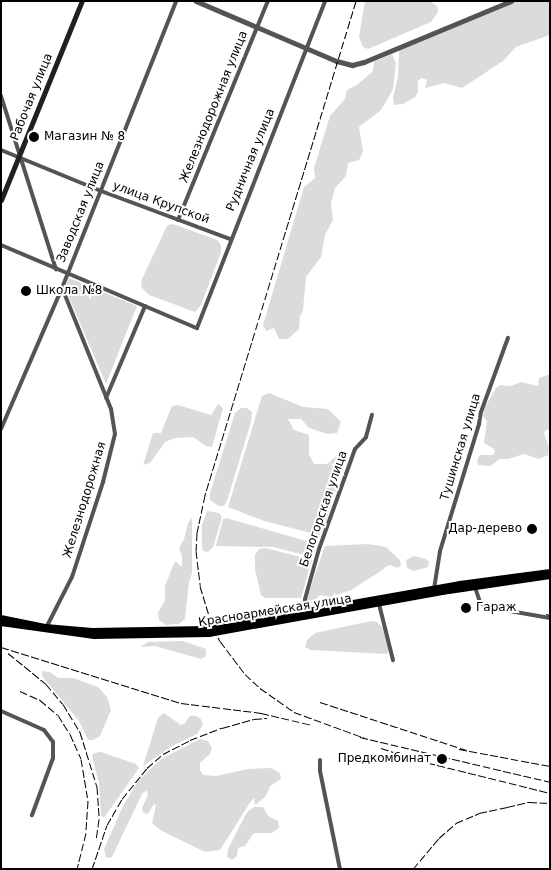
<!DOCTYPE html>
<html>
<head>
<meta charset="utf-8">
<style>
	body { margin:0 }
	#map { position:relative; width:551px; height:870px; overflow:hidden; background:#fff; font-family:"DejaVu Sans",sans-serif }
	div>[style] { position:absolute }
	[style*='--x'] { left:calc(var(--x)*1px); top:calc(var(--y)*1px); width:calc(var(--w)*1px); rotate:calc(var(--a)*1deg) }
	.green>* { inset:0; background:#dbdbdb }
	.minor>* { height:4px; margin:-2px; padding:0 2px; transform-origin:2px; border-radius:2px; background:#545454 }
	.tertiary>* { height:4.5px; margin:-2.25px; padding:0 2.25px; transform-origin:2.25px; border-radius:2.25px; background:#545454 }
	.secondary>* { height:5px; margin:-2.5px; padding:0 2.5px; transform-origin:2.5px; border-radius:2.5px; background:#212121 }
	.primary>* { height:5.5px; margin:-2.75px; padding:0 2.75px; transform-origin:2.75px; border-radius:2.75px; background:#000 }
	.rail>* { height:1px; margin-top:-0.5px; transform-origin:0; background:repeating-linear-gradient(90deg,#000 0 8px,transparent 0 10.5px) }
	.dots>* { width:14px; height:14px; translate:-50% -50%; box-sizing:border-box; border:2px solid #fff; border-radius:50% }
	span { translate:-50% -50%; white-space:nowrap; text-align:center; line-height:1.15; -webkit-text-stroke:4px #fff; paint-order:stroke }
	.street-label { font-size:12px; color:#000 }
	.poi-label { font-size:12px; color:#000 }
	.left { translate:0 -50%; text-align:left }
	.right { translate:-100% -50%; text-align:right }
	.frame { position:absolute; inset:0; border:2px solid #000; pointer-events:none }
</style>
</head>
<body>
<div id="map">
	<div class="green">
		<div style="clip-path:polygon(365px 1px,430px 1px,437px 6px,438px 12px,431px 22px,368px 49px,363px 47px,359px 37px)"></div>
		<div style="clip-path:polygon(517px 1px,550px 1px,550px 35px,516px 47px,503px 61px,462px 88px,444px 83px,425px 88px,427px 80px,421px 78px,418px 81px,418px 92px,415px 97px,403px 104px,394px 105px,393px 98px,398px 76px,399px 50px)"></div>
		<div style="clip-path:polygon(392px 54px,396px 63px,393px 89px,381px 110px,359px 127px,363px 151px,361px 156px,359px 160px,348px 163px,346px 176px,335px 188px,331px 203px,333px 220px,325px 235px,321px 257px,306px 277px,303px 310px,300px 316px,299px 329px,288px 339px,279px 339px,274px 328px,266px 331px,263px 325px,304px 187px,315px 178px,314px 168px,330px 116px,345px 99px,347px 90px,357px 85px,373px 71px,374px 62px)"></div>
		<div style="clip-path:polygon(173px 224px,217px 240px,221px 245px,221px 252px,201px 305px,195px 312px,149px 295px,141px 287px,142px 279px,166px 228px,168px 225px)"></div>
		<div style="clip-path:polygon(69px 278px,137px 306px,106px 384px,65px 288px)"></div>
		<div style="clip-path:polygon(550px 374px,550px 429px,546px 430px,544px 433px,549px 448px,548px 455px,539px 459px,524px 454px,508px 459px,500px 459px,490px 466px,478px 465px,477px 460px,480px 455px,493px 455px,495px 452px,494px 449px,484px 443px,487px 421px,483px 416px,485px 407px,496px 388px,500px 385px,511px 386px,521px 382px,538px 386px,539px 378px)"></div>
		<div style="clip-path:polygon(269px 393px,303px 407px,328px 409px,341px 422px,337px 433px,327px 434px,309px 428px,301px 419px,288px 419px,294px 430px,309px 435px,309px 454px,314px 464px,327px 464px,339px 454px,345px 462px,323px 530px,319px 535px,264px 521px,228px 507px,262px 396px)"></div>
		<div style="clip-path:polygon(218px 404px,223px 408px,212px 447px,206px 446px,193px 437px,175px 438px,165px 442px,150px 463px,143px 465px,153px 433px,161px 433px,172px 406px,178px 405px,211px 415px)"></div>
		<div style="clip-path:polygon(241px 408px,247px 408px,252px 412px,251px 422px,227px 501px,224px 506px,219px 506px,210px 500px,210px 493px,235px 413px)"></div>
		<div style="clip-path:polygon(207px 511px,219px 513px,222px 517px,213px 547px,208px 552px,203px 551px,202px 546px,202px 525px)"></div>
		<div style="clip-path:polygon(192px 518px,192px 573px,189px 582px,185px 619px,179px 624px,166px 625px,159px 620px,158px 613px,165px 600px,165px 586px,175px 561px,182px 567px,182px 556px,179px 548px,184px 539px,188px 523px)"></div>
		<div style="clip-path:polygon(226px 518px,313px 543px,316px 547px,314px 555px,305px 555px,273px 547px,216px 546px,223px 519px)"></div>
		<div style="clip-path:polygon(368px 544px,386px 547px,400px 560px,401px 566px,397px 568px,391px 565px,387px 566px,381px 571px,351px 590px,330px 597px,320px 595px,312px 603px,308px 603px,307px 598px,325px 546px)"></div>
		<div style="clip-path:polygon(266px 548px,312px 560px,301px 598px,265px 598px,261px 595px,255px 569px,255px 555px,259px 549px)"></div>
		<div style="clip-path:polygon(414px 556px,426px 559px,429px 562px,428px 567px,413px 571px,407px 568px,406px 560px)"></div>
		<div style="clip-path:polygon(371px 621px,377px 622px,383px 628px,389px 650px,387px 654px,311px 650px,305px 647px,307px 640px,315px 633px)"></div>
		<div style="clip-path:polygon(183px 641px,206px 649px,206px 656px,201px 659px,155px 646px,140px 647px,148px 642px)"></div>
		<div style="clip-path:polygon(42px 671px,50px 672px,58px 678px,73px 678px,98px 687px,107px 697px,111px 710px,100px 736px,93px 740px,88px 740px,79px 721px,42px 676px)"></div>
		<div style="clip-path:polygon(164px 713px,181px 725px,184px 724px,190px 716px,196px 716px,201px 719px,203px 725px,197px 734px,172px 746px,143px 766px,158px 718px)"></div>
		<div style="clip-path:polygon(200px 739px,208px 741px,212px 748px,210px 754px,200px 763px,200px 770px,203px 775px,216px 776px,248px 769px,271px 768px,280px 773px,281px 779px,270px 786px,266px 796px,255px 805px,254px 798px,251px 801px,220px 850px,205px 852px,160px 830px,152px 823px,156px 805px,154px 804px,148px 814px,143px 813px,142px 808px,148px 795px,147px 790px,142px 794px,112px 857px,106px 858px,104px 849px,123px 806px,138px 781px,161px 759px)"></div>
		<div style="clip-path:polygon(101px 752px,136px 764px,139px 768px,104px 818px,101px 815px,99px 783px,92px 756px,94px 753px)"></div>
		<div style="clip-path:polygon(254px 807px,263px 807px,268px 816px,278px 821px,279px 828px,272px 833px,254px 833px,245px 846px,238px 848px,237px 856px,232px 860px,227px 857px,228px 849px,247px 812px)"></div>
	</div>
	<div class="minor">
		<div style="--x:1;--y:96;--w:182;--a:72.4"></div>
		<div style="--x:1;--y:150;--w:108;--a:22.3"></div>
		<div style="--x:101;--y:191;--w:138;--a:20.4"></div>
		<div style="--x:178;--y:220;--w:237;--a:-67.7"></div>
		<div style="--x:1;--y:245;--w:213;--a:23"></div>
		<div style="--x:197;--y:328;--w:351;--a:-68.6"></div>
		<div style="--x:106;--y:398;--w:100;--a:-67"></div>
		<div style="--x:1;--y:429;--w:154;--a:-66.6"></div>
		<div style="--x:62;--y:288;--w:309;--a:-68.3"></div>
		<div style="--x:475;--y:587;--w:16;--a:72"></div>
		<div style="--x:480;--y:602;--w:8;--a:40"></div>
		<div style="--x:486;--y:607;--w:65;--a:9.8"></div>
		<div style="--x:434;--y:589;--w:38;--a:-81"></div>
		<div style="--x:440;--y:551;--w:133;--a:-72.9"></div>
		<div style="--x:479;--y:424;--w:12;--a:-81"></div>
		<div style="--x:481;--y:412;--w:79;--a:-70"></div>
		<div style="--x:379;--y:604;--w:58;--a:76"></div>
		<div style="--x:306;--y:612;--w:13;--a:-94"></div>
		<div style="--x:305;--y:599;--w:52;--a:-74.4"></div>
		<div style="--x:319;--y:549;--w:106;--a:-70.2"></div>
		<div style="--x:355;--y:449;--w:16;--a:-47"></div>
		<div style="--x:366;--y:437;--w:23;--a:-75"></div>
		<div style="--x:46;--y:628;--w:57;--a:-63"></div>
		<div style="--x:72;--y:577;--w:100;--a:-71.9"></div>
		<div style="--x:103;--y:482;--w:49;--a:-76"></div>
		<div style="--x:115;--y:434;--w:25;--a:-99"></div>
		<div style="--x:111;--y:409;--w:131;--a:-112"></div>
		<div style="--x:1;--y:711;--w:47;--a:23.8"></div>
		<div style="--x:44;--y:730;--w:15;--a:53"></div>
		<div style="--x:53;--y:742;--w:16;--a:90"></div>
		<div style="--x:53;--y:758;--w:61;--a:110.2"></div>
		<div style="--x:320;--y:760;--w:11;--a:90"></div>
		<div style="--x:320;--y:771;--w:100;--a:78.5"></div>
	</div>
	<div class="tertiary">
		<div style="--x:196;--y:1;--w:153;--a:23.1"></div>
		<div style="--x:337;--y:61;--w:16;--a:15"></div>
		<div style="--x:352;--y:65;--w:12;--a:-14"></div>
		<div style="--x:364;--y:62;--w:159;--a:-22.5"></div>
	</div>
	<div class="secondary">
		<div style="--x:1;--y:200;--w:215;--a:-67.9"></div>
	</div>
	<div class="primary">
		<div style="--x:1;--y:618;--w:46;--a:11.3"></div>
		<div style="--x:46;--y:627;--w:46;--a:5"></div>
		<div style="--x:92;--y:631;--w:115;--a:-1"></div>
		<div style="--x:207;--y:629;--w:257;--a:-10.1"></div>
		<div style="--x:460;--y:584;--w:91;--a:-7.6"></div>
		<div style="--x:1;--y:623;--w:94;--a:8"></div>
		<div style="--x:94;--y:636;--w:115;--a:-1"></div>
		<div style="--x:209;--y:634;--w:244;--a:-10.2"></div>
		<div style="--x:449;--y:591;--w:102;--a:-8.4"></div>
	</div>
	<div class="rail">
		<div style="--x:356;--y:1;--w:517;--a:107"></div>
		<div style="--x:205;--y:495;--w:39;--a:102"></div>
		<div style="--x:197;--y:533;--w:18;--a:93"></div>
		<div style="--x:196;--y:551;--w:35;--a:83"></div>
		<div style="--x:200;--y:586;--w:34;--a:73"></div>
		<div style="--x:210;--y:618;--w:25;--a:67"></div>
		<div style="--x:220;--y:641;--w:41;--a:52.9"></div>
		<div style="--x:245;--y:674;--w:21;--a:43"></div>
		<div style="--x:260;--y:688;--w:42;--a:35.2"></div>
		<div style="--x:294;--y:712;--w:76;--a:20.1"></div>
		<div style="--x:546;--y:614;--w:4;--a:14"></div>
		<div style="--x:1;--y:647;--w:189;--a:17.3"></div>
		<div style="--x:181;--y:703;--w:81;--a:7.1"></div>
		<div style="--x:261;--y:713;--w:52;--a:13.2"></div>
		<div style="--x:8;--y:653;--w:49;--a:39.2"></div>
		<div style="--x:46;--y:684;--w:26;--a:50"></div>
		<div style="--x:63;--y:704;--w:33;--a:59"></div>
		<div style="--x:80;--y:732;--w:58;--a:72.8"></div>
		<div style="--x:97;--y:787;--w:32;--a:86"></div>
		<div style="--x:99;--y:819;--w:21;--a:98"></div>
		<div style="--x:20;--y:691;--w:22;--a:24"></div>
		<div style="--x:40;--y:700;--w:23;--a:40"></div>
		<div style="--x:58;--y:715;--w:22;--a:58"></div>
		<div style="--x:70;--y:734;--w:27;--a:66"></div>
		<div style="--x:81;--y:759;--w:43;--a:80.5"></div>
		<div style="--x:88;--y:801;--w:32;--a:94"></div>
		<div style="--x:86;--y:833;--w:37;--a:104"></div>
		<div style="--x:320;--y:702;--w:154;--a:18.2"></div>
		<div style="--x:360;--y:737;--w:195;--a:13.3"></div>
		<div style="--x:381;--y:748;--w:38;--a:18"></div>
		<div style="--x:417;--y:760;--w:137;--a:13.9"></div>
		<div style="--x:459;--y:749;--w:93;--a:10.6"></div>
		<div style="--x:92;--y:869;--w:46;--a:-71.2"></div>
		<div style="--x:107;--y:825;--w:30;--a:-60"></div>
		<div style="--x:122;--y:799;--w:40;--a:-51"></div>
		<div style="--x:147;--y:768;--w:21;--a:-41"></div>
		<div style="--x:163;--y:754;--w:30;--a:-27"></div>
		<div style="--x:190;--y:740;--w:34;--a:-21"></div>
		<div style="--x:222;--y:728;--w:33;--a:-16"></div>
		<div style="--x:254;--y:719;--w:13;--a:-4"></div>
		<div style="--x:413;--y:869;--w:40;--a:-50"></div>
		<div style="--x:439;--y:838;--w:23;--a:-41"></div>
		<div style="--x:456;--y:823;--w:25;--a:-23"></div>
		<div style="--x:479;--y:813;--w:29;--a:-12"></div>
		<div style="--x:507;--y:807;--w:23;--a:-13"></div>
		<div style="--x:529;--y:802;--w:21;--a:3"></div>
	</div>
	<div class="dots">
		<div style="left:34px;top:137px;background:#000"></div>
		<div style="left:26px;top:291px;background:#000"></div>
		<div style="left:532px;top:529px;background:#000"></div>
		<div style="left:466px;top:608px;background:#000"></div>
		<div style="left:442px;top:759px;background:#000"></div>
	</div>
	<div class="street-label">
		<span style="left:32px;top:97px;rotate:-68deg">Рабочая улица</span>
		<span style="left:214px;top:107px;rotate:-68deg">Железнодорожная улица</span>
		<span style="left:251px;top:160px;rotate:-68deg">Рудничная улица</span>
		<span style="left:161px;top:203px;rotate:20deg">улица Крупской</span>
		<span style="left:81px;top:212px;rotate:-68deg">Заводская улица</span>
		<span style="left:461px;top:447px;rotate:-73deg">Тушинская улица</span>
		<span style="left:85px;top:500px;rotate:-73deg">Железнодорожная</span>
		<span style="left:324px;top:509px;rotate:-71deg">Белогорская улица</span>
		<span style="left:275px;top:611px;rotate:-9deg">Красноармейская улица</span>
	</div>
	<div class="poi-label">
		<span class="left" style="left:44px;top:137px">Магазин № 8</span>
		<span class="left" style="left:36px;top:291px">Школа №8</span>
		<span class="right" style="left:522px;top:529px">Дар-дерево</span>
		<span class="left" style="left:476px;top:608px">Гараж</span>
		<span class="right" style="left:431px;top:759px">Предкомбинат</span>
	</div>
	<div class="frame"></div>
</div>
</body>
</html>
